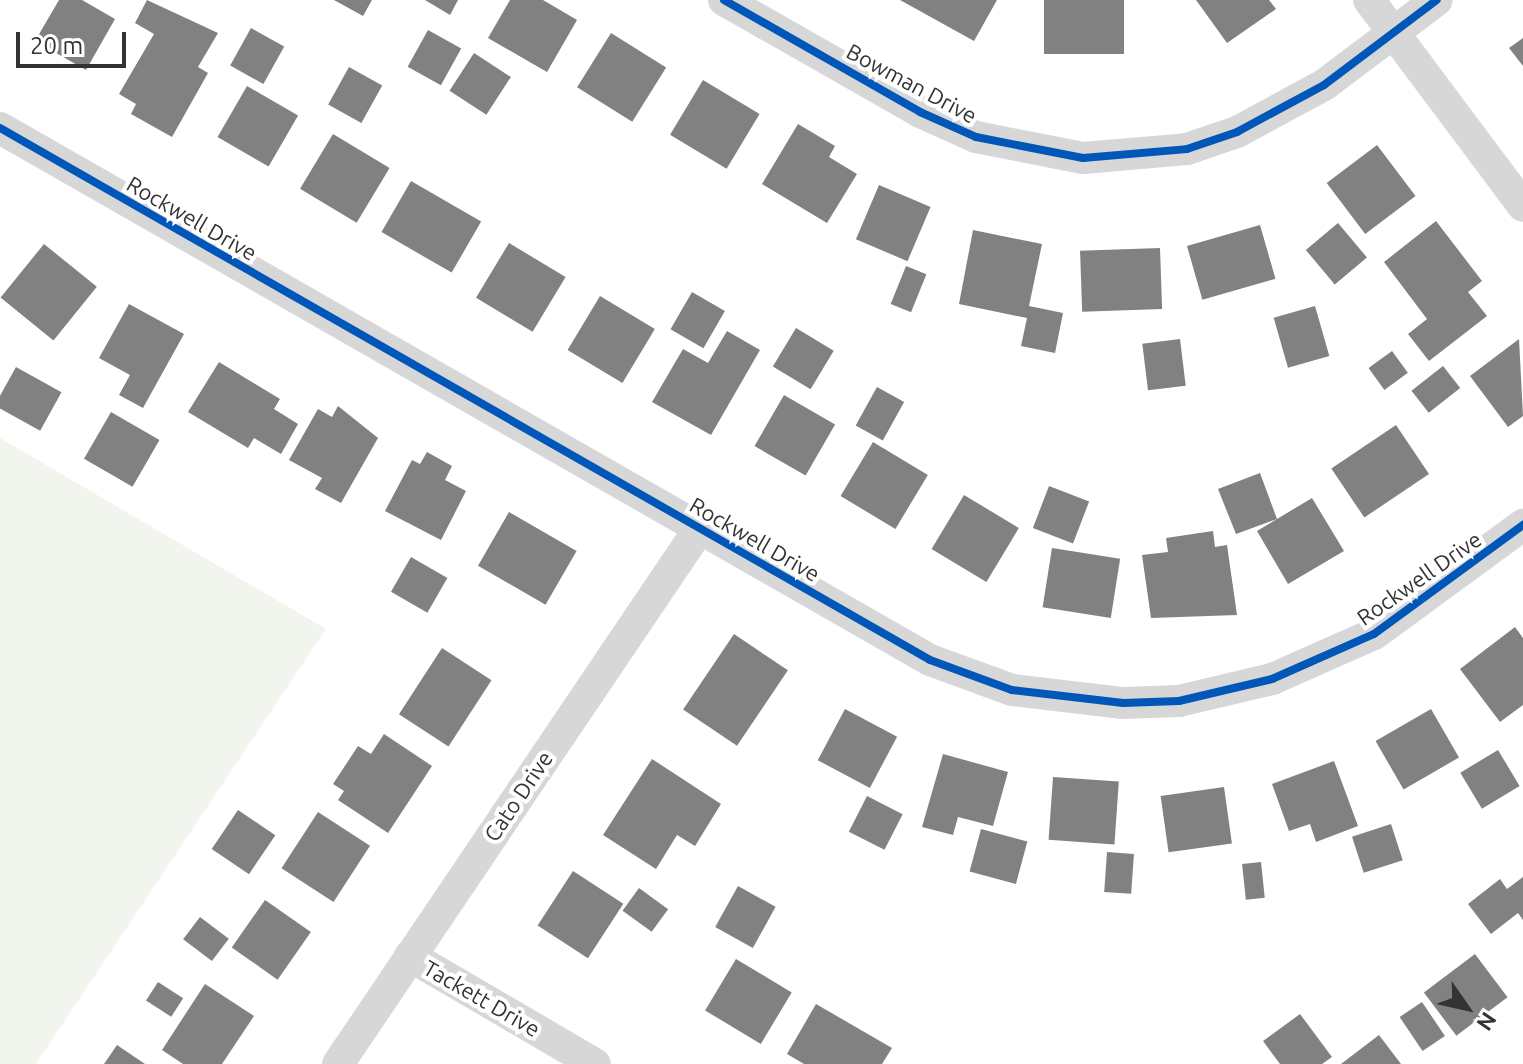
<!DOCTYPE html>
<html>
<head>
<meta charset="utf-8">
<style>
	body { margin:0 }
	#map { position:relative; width:1523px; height:1064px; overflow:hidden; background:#fff; font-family:Ubuntu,sans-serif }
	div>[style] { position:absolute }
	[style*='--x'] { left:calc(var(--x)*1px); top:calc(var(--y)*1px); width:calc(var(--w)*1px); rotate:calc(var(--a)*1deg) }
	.green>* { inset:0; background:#f1f5ed }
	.building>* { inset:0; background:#818181; transform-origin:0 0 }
	.minor>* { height:32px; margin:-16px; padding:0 16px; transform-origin:16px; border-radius:16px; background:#d7d7d7 }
	.cycleway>* { height:8px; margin:-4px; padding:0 4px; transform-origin:4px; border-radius:4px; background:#0057b8 }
	span { translate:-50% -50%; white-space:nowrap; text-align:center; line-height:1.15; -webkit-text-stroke:8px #fff; paint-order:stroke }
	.street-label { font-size:22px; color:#333 }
	.north { position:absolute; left:1427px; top:968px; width:80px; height:80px; -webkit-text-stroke:6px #fff; paint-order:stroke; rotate:124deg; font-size:22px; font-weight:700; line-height:32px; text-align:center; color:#333 }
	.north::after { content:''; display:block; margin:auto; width:28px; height:36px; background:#333; clip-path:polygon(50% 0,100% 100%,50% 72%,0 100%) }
	.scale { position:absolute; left:16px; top:32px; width:110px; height:36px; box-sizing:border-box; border:4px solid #333; border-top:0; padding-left:10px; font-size:24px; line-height:28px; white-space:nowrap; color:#333; -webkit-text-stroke:6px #fff; paint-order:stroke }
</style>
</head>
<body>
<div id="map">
	<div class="green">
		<div style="clip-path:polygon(0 438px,326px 629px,36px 1064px,0 1064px)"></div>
	</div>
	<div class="building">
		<div style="clip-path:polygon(59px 0,82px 0,115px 19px,86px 70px,35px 41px)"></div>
		<div style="clip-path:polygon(147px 0,218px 33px,198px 67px,208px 73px,172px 137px,131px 114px,136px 104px,119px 94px,154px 34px,135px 23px)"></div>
		<div style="clip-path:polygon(334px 0,372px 0,363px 16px)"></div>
		<div style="clip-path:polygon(425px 0,458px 0,450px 15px)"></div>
		<div style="clip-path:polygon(510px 0,543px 0,577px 20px,547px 72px,488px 38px)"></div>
		<div style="clip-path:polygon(900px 0,997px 0,974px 41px)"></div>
		<div style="left:1044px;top:0;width:80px;height:54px"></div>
		<div style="clip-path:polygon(1196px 0,1269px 0,1276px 9px,1227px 43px)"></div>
		<div style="left:251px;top:28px;width:38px;height:43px;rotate:29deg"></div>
		<div style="left:428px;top:30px;width:38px;height:42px;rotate:29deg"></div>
		<div style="left:611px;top:33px;width:65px;height:64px;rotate:32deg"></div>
		<div style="clip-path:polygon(1523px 38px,1523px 66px,1509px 48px)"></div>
		<div style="left:474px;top:53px;width:44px;height:45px;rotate:33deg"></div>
		<div style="left:349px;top:67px;width:38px;height:43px;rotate:29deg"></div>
		<div style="left:703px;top:80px;width:66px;height:64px;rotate:31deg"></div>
		<div style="left:247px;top:86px;width:59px;height:59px;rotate:30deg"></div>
		<div style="clip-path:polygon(798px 124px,835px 146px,829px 157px,857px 174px,827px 223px,762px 184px)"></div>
		<div style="left:333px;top:134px;width:66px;height:64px;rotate:31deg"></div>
		<div style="left:1377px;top:145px;width:64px;height:63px;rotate:53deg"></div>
		<div style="left:411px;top:181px;width:81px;height:59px;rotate:30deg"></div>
		<div style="left:879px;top:185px;width:56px;height:59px;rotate:23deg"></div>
		<div style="clip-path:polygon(1436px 221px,1482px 281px,1468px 292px,1487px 316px,1429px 361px,1408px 334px,1427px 319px,1384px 262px)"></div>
		<div style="left:1338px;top:223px;width:45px;height:42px;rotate:50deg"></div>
		<div style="left:1260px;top:225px;width:56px;height:76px;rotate:74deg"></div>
		<div style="clip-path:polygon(973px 230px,1042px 244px,1029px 306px,1063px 313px,1055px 353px,1021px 346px,1027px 318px,959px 304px)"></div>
		<div style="left:509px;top:243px;width:66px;height:64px;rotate:31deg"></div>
		<div style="left:44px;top:244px;width:68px;height:69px;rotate:39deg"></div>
		<div style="left:1160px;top:248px;width:61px;height:80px;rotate:88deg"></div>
		<div style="left:906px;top:266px;width:22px;height:41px;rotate:22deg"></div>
		<div style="left:692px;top:292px;width:38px;height:43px;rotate:30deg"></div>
		<div style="left:600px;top:296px;width:64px;height:63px;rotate:31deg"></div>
		<div style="clip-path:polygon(129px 304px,184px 334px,143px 408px,119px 395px,130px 375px,99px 358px)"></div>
		<div style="left:1315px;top:306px;width:52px;height:43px;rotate:74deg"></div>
		<div style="left:796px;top:328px;width:44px;height:45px;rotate:31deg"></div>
		<div style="clip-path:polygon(727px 331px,760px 350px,711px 435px,652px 402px,683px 349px,708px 363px)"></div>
		<div style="left:1180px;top:339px;width:47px;height:38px;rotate:83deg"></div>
		<div style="clip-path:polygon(1519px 339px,1523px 416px,1508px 427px,1470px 376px)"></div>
		<div style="left:1392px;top:351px;width:27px;height:29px;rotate:54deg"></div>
		<div style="clip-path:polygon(219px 362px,280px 399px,274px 409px,298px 424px,281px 454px,254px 438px,248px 448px,188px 412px)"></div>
		<div style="left:1443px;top:366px;width:28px;height:40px;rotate:52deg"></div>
		<div style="left:16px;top:367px;width:52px;height:44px;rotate:29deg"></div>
		<div style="left:877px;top:387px;width:31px;height:44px;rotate:29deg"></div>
		<div style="left:784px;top:395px;width:59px;height:59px;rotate:30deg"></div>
		<div style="clip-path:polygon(338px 406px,378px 438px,341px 503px,315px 489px,322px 478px,289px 460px,318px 409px,332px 417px)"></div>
		<div style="left:111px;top:412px;width:56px;height:54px;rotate:30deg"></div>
		<div style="left:1396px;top:425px;width:59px;height:78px;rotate:56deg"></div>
		<div style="left:873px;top:442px;width:64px;height:63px;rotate:31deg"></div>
		<div style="clip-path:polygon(427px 452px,452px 466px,445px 480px,466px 491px,441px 540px,385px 511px,412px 460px,420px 464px)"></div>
		<div style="clip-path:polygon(1260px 473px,1277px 519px,1312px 498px,1344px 551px,1288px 584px,1257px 531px,1277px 519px,1236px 534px,1218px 489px)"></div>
		<div style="left:1049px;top:486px;width:43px;height:45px;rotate:21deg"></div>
		<div style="left:964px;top:495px;width:64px;height:63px;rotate:31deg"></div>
		<div style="left:509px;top:512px;width:78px;height:62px;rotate:30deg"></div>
		<div style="clip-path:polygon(1213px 531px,1215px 547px,1227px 545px,1237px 615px,1151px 618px,1142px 555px,1168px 552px,1166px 538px)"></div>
		<div style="left:1052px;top:548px;width:69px;height:60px;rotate:9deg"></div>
		<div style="left:411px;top:557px;width:42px;height:40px;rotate:30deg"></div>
		<div style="clip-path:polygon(1515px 627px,1523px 638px,1523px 705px,1500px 722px,1460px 669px)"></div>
		<div style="left:734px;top:634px;width:65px;height:91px;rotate:34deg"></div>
		<div style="left:442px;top:648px;width:59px;height:79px;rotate:33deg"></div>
		<div style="left:845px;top:709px;width:59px;height:58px;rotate:28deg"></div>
		<div style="left:1431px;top:709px;width:56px;height:64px;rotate:60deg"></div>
		<div style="clip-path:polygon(384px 734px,432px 766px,388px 833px,338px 800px,344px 791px,333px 784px,358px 746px,371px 754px)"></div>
		<div style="left:1498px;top:750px;width:42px;height:44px;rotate:59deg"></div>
		<div style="clip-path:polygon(943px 754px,1008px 772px,993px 826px,958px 817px,953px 835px,922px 827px)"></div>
		<div style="clip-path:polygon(652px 759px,721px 804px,695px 846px,677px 835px,656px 869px,603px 835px)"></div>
		<div style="clip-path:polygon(1334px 761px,1358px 826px,1316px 842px,1310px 824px,1289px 831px,1272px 784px)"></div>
		<div style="left:1053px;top:777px;width:66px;height:63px;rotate:4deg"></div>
		<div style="left:1224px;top:787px;width:57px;height:64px;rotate:82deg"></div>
		<div style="left:867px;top:796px;width:40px;height:40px;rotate:27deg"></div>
		<div style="left:238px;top:810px;width:45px;height:47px;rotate:34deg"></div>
		<div style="left:318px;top:812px;width:62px;height:67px;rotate:33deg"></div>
		<div style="left:1391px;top:824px;width:38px;height:41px;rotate:72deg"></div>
		<div style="left:981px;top:829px;width:48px;height:44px;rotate:15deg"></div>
		<div style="left:1107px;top:852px;width:27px;height:40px;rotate:4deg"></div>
		<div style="left:1261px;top:862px;width:36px;height:19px;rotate:84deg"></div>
		<div style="left:573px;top:871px;width:60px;height:65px;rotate:33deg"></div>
		<div style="clip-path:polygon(1523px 877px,1523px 920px,1518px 913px,1491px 934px,1468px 904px,1500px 879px,1507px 889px)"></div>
		<div style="left:738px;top:886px;width:43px;height:47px;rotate:29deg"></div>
		<div style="left:639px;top:888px;width:36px;height:28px;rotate:36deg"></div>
		<div style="left:265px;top:900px;width:56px;height:58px;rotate:35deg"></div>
		<div style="left:200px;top:917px;width:36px;height:28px;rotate:37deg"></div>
		<div style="left:1475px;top:954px;width:54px;height:64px;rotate:53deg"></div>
		<div style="left:736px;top:959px;width:65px;height:60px;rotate:31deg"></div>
		<div style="left:158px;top:982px;width:30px;height:22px;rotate:33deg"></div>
		<div style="clip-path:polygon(205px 984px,254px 1016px,222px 1064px,183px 1064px,162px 1050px)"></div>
		<div style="left:1422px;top:1002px;width:41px;height:27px;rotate:56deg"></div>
		<div style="clip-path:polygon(816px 1004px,892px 1048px,882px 1064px,804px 1064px,787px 1054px)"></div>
		<div style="clip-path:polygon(1300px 1014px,1332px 1057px,1322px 1064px,1280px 1064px,1263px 1041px)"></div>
		<div style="clip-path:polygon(1379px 1035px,1401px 1064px,1341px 1064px)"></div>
		<div style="clip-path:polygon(117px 1045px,145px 1064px,104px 1064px)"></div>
	</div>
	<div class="minor">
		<div style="--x:724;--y:0;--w:226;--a:29.7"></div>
		<div style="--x:920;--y:112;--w:61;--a:24.1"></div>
		<div style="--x:976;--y:137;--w:109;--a:11.1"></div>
		<div style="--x:1083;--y:158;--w:104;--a:-4.9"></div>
		<div style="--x:1187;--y:149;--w:53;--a:-18.8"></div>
		<div style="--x:1237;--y:132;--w:99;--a:-28.4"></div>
		<div style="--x:1324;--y:85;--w:141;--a:-37"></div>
		<div style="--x:1369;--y:0;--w:257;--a:53.2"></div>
		<div style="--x:0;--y:128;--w:1071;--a:29.77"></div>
		<div style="--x:930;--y:660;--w:87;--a:20.1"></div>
		<div style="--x:1012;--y:690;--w:112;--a:6.7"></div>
		<div style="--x:1123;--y:703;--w:56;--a:-2"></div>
		<div style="--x:1179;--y:701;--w:96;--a:-13.3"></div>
		<div style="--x:1272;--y:679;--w:111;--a:-23.8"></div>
		<div style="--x:1374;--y:634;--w:185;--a:-36.2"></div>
		<div style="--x:410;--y:956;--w:214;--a:30.3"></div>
		<div style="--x:338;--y:1064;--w:647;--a:-55.97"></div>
	</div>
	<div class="cycleway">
		<div style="--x:724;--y:0;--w:226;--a:29.7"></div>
		<div style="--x:920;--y:112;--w:61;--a:24.1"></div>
		<div style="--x:976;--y:137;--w:109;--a:11.1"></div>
		<div style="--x:1083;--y:158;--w:104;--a:-4.9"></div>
		<div style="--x:1187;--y:149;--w:53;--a:-18.8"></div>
		<div style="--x:1237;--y:132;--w:99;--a:-28.4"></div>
		<div style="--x:1324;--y:85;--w:141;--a:-37"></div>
		<div style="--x:0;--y:128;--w:1071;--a:29.77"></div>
		<div style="--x:930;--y:660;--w:87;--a:20.1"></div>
		<div style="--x:1012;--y:690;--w:112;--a:6.7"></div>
		<div style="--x:1123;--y:703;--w:56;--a:-2"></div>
		<div style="--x:1179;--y:701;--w:96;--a:-13.3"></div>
		<div style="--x:1272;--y:679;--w:111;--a:-23.8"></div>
		<div style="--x:1374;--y:634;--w:185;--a:-36.2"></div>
	</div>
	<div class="street-label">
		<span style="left:912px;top:83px;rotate:28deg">Bowman Drive</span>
		<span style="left:192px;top:218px;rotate:30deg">Rockwell Drive</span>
		<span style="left:755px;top:539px;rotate:30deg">Rockwell Drive</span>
		<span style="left:1419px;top:578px;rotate:-35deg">Rockwell Drive</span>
		<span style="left:518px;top:796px;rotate:-56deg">Cato Drive</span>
		<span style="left:482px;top:998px;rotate:30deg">Tackett Drive</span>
	</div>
	<div class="north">N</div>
	<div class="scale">20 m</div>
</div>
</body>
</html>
